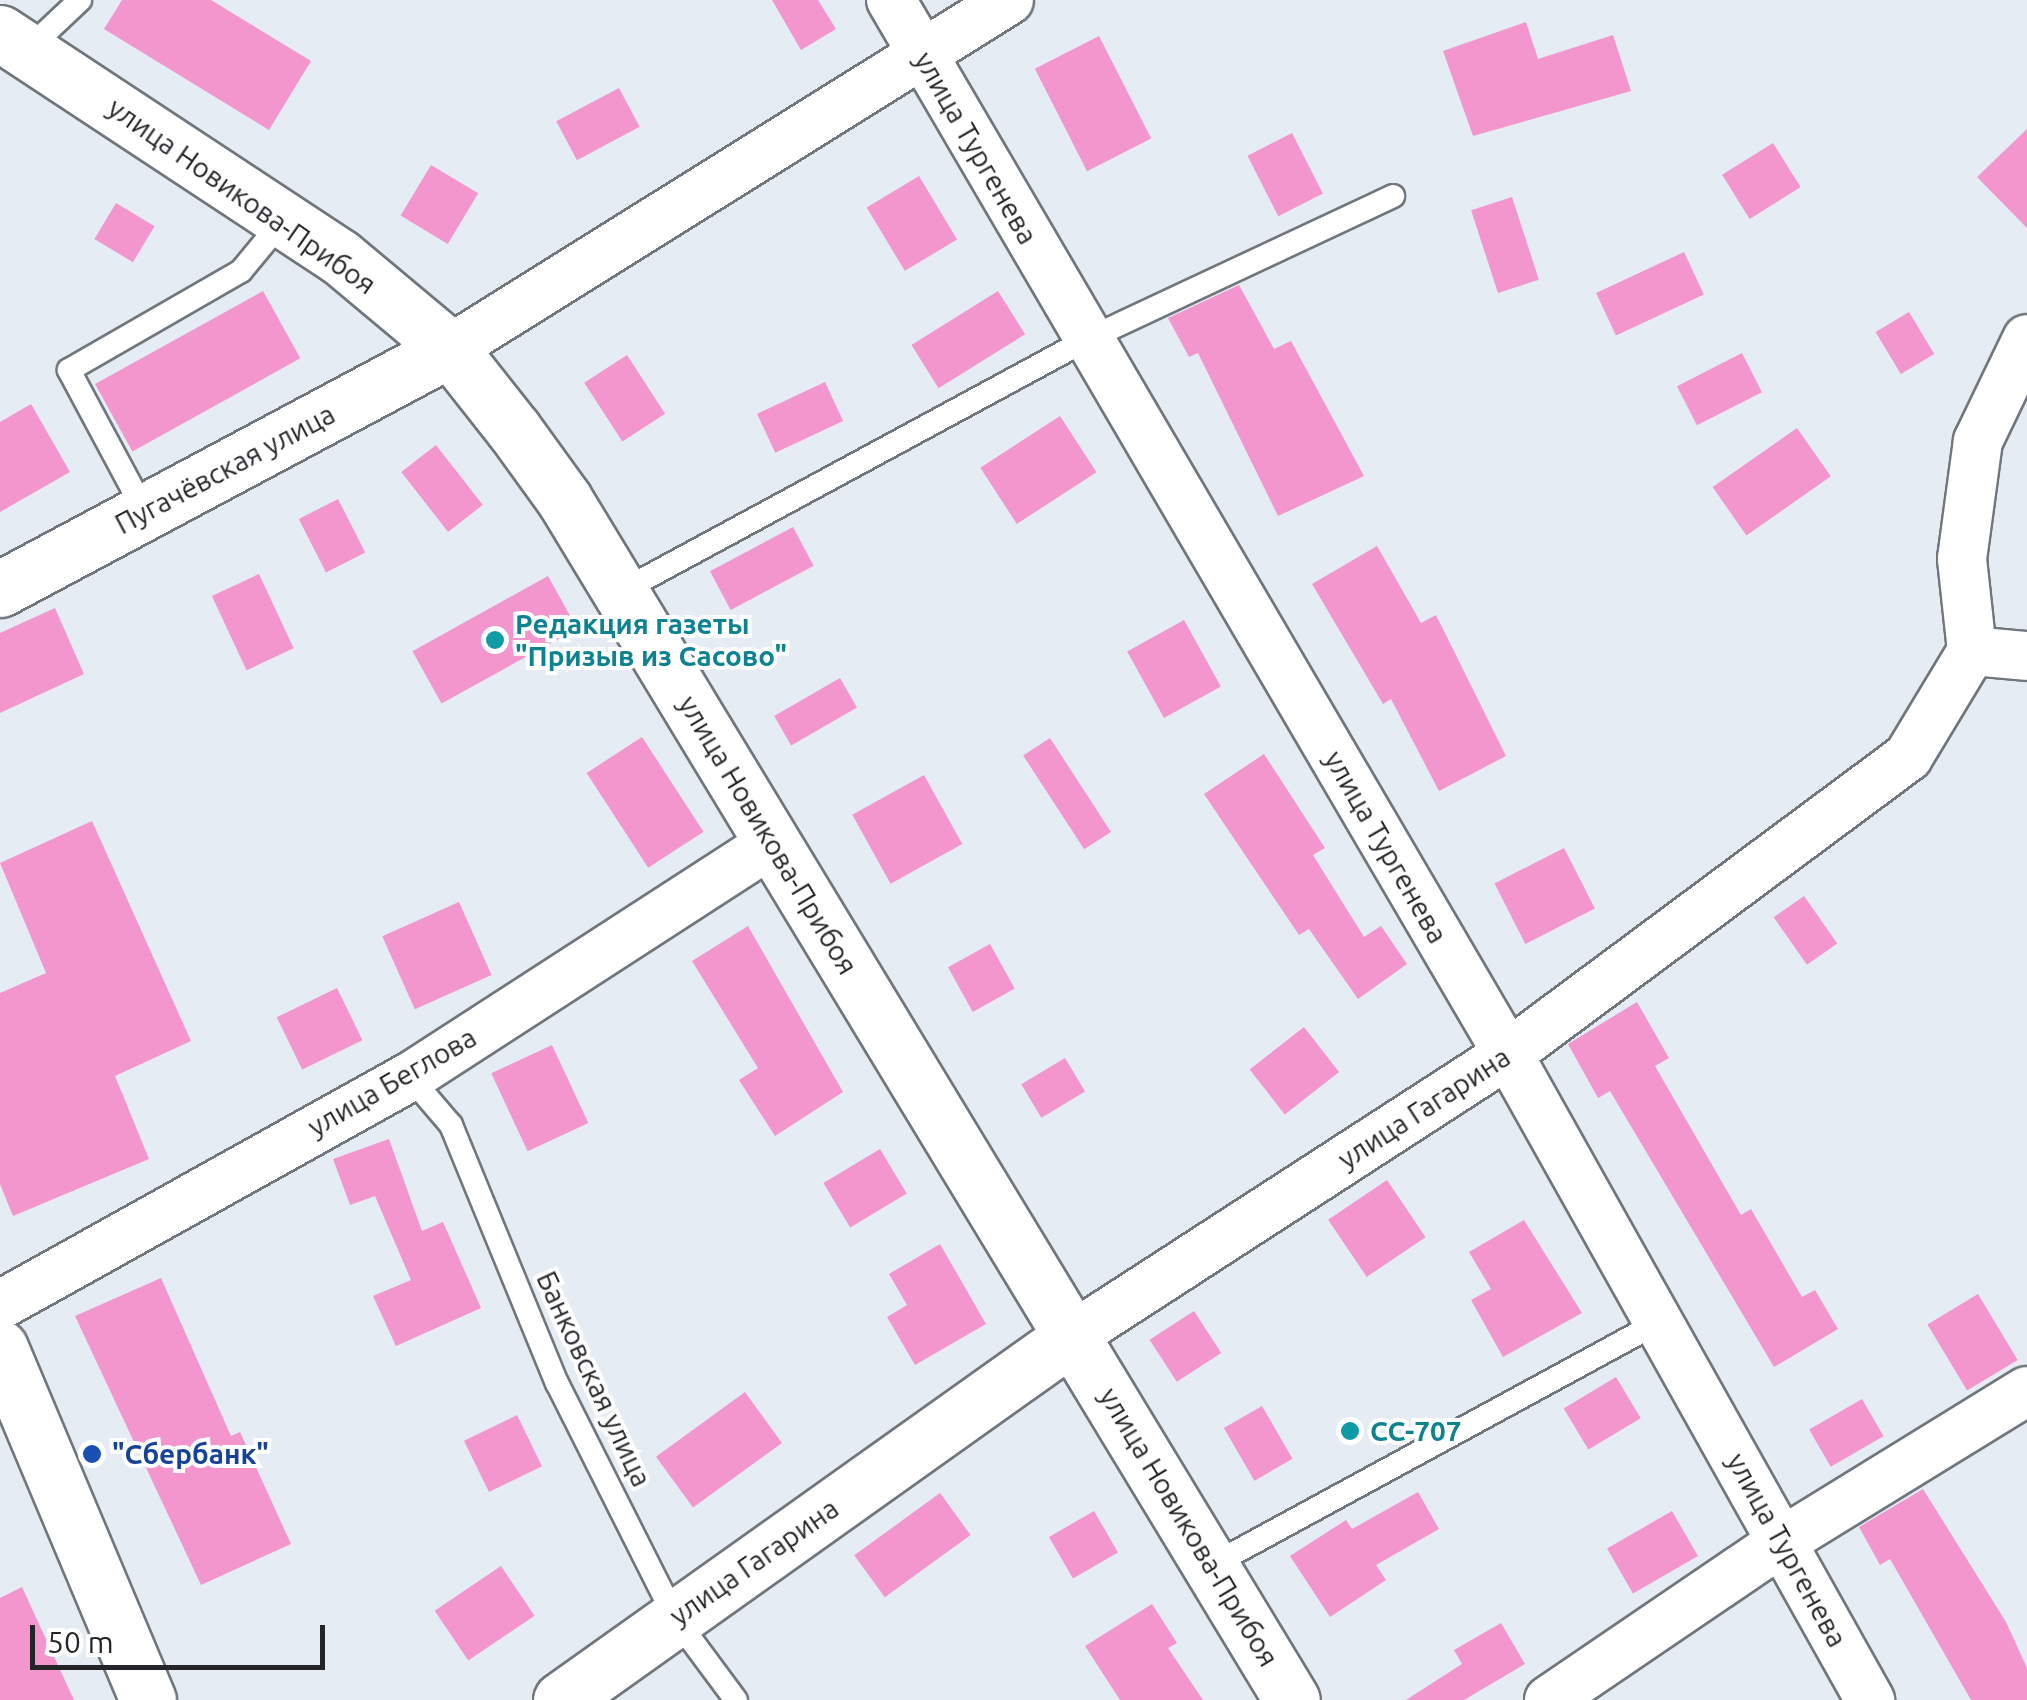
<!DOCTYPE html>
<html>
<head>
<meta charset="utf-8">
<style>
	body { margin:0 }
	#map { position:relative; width:2027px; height:1700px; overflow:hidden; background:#e6ecf4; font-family:Ubuntu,sans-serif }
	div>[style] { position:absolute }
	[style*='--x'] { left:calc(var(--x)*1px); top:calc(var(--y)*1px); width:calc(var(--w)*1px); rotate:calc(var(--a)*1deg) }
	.building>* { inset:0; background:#f296cd; transform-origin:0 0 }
	.roads { filter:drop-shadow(2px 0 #70767c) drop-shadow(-2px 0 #70767c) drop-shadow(0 2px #70767c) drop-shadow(0 -2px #70767c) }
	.lane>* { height:22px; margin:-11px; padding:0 11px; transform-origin:11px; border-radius:11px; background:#fff }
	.street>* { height:48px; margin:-24px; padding:0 24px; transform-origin:24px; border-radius:24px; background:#fff }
	.secondary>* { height:55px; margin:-27.5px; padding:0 27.5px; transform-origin:27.5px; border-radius:27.5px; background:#fff }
	.dots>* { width:28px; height:28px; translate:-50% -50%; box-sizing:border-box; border:5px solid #fff; border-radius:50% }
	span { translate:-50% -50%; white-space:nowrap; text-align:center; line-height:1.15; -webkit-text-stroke:8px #fff; paint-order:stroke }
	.street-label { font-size:28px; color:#232528 }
	.culture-label { font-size:28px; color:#0d838f; font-weight:700 }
	.left { translate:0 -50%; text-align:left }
	.transit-label { font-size:28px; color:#164399; font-weight:700 }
	.scale { position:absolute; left:30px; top:1625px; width:295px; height:45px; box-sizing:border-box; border:5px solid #232528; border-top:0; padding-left:12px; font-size:30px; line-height:35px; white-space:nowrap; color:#232528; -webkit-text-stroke:8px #fff; paint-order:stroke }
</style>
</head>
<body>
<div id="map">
	<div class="building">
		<div style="clip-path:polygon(122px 0,211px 0,311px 61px,269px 130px,104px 29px)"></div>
		<div style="clip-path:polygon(772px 0,818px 0,836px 29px,801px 50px)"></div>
		<div style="clip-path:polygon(1526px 22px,1538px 59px,1613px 35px,1631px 91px,1473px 136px,1443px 51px)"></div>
		<div style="left:1099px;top:36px;width:115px;height:72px;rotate:63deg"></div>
		<div style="left:619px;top:88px;width:44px;height:71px;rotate:62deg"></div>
		<div style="clip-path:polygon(2027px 129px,2027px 228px,1977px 177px)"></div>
		<div style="left:1292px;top:133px;width:68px;height:50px;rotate:63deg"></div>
		<div style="left:1773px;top:143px;width:52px;height:60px;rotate:58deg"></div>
		<div style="left:431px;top:165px;width:55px;height:59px;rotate:31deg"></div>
		<div style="left:919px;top:176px;width:74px;height:61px;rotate:59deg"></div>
		<div style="left:1512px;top:197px;width:87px;height:43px;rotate:72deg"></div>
		<div style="left:116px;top:203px;width:45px;height:42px;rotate:31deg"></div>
		<div style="left:1684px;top:252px;width:47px;height:97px;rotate:65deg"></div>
		<div style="clip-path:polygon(1239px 285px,1274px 349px,1291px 341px,1364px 476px,1278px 516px,1198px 353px,1189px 357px,1168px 318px)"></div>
		<div style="left:263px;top:291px;width:77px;height:192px;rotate:61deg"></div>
		<div style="left:998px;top:291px;width:51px;height:102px;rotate:58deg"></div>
		<div style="left:1909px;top:312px;width:49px;height:39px;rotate:59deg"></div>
		<div style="left:1742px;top:353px;width:44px;height:73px;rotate:63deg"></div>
		<div style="left:627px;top:355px;width:70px;height:51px;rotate:57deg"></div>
		<div style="left:825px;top:382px;width:43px;height:75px;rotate:65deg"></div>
		<div style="clip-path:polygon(31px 404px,70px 472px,0 512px,0 422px)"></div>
		<div style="left:1060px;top:416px;width:67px;height:95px;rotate:57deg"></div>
		<div style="left:1797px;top:428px;width:59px;height:103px;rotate:55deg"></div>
		<div style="left:436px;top:445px;width:76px;height:44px;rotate:52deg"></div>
		<div style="left:338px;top:499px;width:60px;height:44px;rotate:63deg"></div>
		<div style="left:793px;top:527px;width:44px;height:94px;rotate:62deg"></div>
		<div style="clip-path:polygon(1377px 546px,1421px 623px,1436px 615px,1506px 756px,1439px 791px,1391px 699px,1383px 704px,1312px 584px)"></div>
		<div style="left:259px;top:574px;width:82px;height:52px;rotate:65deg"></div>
		<div style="left:548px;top:576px;width:60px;height:155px;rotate:61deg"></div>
		<div style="clip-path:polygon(55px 608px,84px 674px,0 713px,0 633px)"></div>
		<div style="left:1184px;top:620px;width:76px;height:65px;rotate:61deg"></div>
		<div style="left:840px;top:678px;width:34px;height:76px;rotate:60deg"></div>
		<div style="left:642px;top:737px;width:113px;height:66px;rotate:57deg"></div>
		<div style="left:1050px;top:738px;width:112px;height:32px;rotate:57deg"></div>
		<div style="clip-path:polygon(1264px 754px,1325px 848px,1313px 855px,1364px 937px,1381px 926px,1407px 964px,1358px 999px,1309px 929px,1299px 935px,1204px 794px)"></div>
		<div style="left:924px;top:775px;width:79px;height:82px;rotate:61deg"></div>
		<div style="clip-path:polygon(92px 821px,191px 1041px,115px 1076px,149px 1159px,13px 1216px,0 1184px,0 993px,46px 973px,0 863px)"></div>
		<div style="left:1564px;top:848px;width:68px;height:78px;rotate:63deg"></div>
		<div style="left:1804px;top:896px;width:58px;height:37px;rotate:55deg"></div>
		<div style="left:459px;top:902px;width:80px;height:84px;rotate:66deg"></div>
		<div style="clip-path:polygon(748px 926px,843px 1092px,775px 1136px,739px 1080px,758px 1068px,692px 961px)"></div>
		<div style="left:990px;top:944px;width:51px;height:48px;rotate:61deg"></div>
		<div style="left:337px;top:988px;width:58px;height:67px;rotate:64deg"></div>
		<div style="clip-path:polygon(1637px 1002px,1669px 1058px,1655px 1066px,1741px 1215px,1751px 1209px,1802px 1297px,1815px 1290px,1838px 1329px,1774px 1367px,1610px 1091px,1598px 1098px,1568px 1044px)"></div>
		<div style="left:1304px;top:1027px;width:57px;height:69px;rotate:52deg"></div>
		<div style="left:552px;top:1045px;width:86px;height:67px;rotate:65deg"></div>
		<div style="left:1065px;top:1058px;width:39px;height:51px;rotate:59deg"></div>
		<div style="clip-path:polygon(389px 1139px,422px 1231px,443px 1222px,481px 1308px,396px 1346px,373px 1296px,411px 1280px,375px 1196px,350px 1205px,333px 1159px)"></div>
		<div style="left:880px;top:1149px;width:52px;height:66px;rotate:59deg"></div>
		<div style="left:1387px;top:1180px;width:69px;height:71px;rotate:56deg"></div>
		<div style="clip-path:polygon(1524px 1220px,1582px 1313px,1503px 1357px,1471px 1300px,1491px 1289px,1469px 1252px)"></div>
		<div style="clip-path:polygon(940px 1244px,986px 1324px,915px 1365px,887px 1317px,907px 1305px,889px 1274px)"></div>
		<div style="clip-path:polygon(161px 1278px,231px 1436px,240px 1432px,291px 1544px,201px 1585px,75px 1316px)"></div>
		<div style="left:1978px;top:1294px;width:77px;height:59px;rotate:59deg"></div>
		<div style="left:1194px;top:1311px;width:50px;height:53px;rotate:57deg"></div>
		<div style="left:1616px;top:1377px;width:48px;height:61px;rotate:59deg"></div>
		<div style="left:745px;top:1392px;width:63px;height:110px;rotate:54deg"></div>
		<div style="left:1862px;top:1399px;width:43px;height:61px;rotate:60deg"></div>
		<div style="left:1262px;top:1406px;width:61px;height:44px;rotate:60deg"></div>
		<div style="left:517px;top:1415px;width:57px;height:59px;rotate:64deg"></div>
		<div style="clip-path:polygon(1923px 1489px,2006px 1622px,2027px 1668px,2027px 1700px,1971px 1700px,1890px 1559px,1880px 1565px,1859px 1527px)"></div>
		<div style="clip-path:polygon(1418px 1492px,1439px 1529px,1376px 1565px,1386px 1580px,1330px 1617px,1290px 1556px,1346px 1520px,1352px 1529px)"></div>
		<div style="left:940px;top:1493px;width:52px;height:106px;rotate:54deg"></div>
		<div style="left:1094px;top:1511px;width:48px;height:52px;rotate:60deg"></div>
		<div style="left:1672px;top:1511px;width:52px;height:75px;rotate:60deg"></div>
		<div style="left:501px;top:1566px;width:60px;height:80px;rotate:56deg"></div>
		<div style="clip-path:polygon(22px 1587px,74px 1700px,0 1700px,0 1598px)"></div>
		<div style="clip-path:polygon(1152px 1604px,1177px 1643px,1168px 1648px,1203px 1700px,1120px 1700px,1085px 1646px)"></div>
		<div style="clip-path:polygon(1501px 1623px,1525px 1664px,1464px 1700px,1406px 1700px,1462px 1664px,1454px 1650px)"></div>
	</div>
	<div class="roads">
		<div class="lane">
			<div style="--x:27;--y:50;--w:73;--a:-43.3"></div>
			<div style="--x:145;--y:512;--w:161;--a:-118.2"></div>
			<div style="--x:69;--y:370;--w:198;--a:-29.9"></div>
			<div style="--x:241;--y:271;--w:67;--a:-50.4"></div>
			<div style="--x:620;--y:592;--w:532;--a:-28.4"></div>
			<div style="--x:1088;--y:339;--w:337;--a:-25.1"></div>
			<div style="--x:410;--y:1077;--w:63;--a:49.5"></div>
			<div style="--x:451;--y:1125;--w:279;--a:67.7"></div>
			<div style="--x:557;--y:1383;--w:263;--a:63.3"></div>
			<div style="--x:675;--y:1618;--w:102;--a:53.4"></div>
			<div style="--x:1212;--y:1565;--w:509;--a:-28.53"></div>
		</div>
		<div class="street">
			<div style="--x:891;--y:0;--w:1221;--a:59.66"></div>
			<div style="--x:1508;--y:1054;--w:741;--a:60.73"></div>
			<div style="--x:450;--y:349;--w:659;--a:-31.98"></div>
			<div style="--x:1972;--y:651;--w:55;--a:5.2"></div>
			<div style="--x:0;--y:1305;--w:469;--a:-29.1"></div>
			<div style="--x:410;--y:1077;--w:432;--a:-32.9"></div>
			<div style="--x:1074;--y:1335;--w:517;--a:-32.92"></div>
			<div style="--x:1508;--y:1054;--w:498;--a:-36.6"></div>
			<div style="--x:1908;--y:757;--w:124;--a:-58.9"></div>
			<div style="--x:1972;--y:651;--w:93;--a:-96.2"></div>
			<div style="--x:1962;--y:559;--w:119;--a:-82.3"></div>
			<div style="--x:1978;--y:441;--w:113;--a:-64.3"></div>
			<div style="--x:1549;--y:1700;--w:283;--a:-34.2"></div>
			<div style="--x:1783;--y:1541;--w:286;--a:-31.6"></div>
		</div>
		<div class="secondary">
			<div style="--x:0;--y:33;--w:407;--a:33.4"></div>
			<div style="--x:340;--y:257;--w:143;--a:39.9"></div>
			<div style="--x:450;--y:349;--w:103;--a:51.7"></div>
			<div style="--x:514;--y:430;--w:85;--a:54.1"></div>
			<div style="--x:564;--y:499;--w:1404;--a:58.78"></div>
			<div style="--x:0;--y:589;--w:510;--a:-28.07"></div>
			<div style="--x:0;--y:1348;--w:382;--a:67.2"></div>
			<div style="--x:561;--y:1700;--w:630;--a:-35.43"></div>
		</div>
	</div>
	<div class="dots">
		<div style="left:495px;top:640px;background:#0f9aa8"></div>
		<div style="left:1350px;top:1431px;background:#0f9aa8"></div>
		<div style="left:92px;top:1454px;background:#1a4fb4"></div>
	</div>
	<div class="street-label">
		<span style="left:976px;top:148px;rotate:60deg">улица Тургенева</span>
		<span style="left:242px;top:196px;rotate:35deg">улица Новикова-Прибоя</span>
		<span style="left:225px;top:469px;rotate:-28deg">Пугачёвская улица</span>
		<span style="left:768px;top:835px;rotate:59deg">улица Новикова-Прибоя</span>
		<span style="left:1386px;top:847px;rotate:60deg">улица Тургенева</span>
		<span style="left:392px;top:1082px;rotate:-30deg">улица Беглова</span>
		<span style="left:1424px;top:1108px;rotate:-33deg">улица Гагарина</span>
		<span style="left:594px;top:1379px;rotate:65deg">Банковская улица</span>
		<span style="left:1189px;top:1527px;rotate:59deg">улица Новикова-Прибоя</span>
		<span style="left:1787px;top:1550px;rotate:61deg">улица Тургенева</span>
		<span style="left:754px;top:1562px;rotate:-35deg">улица Гагарина</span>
	</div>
	<div class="culture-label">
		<span class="left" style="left:515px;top:640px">Редакция газеты<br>"Призыв из Сасово"</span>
		<span class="left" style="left:1370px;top:1431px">СС-707</span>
	</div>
	<div class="transit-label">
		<span class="left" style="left:112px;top:1454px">"Сбербанк"</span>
	</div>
	<div class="scale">50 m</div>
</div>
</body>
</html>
